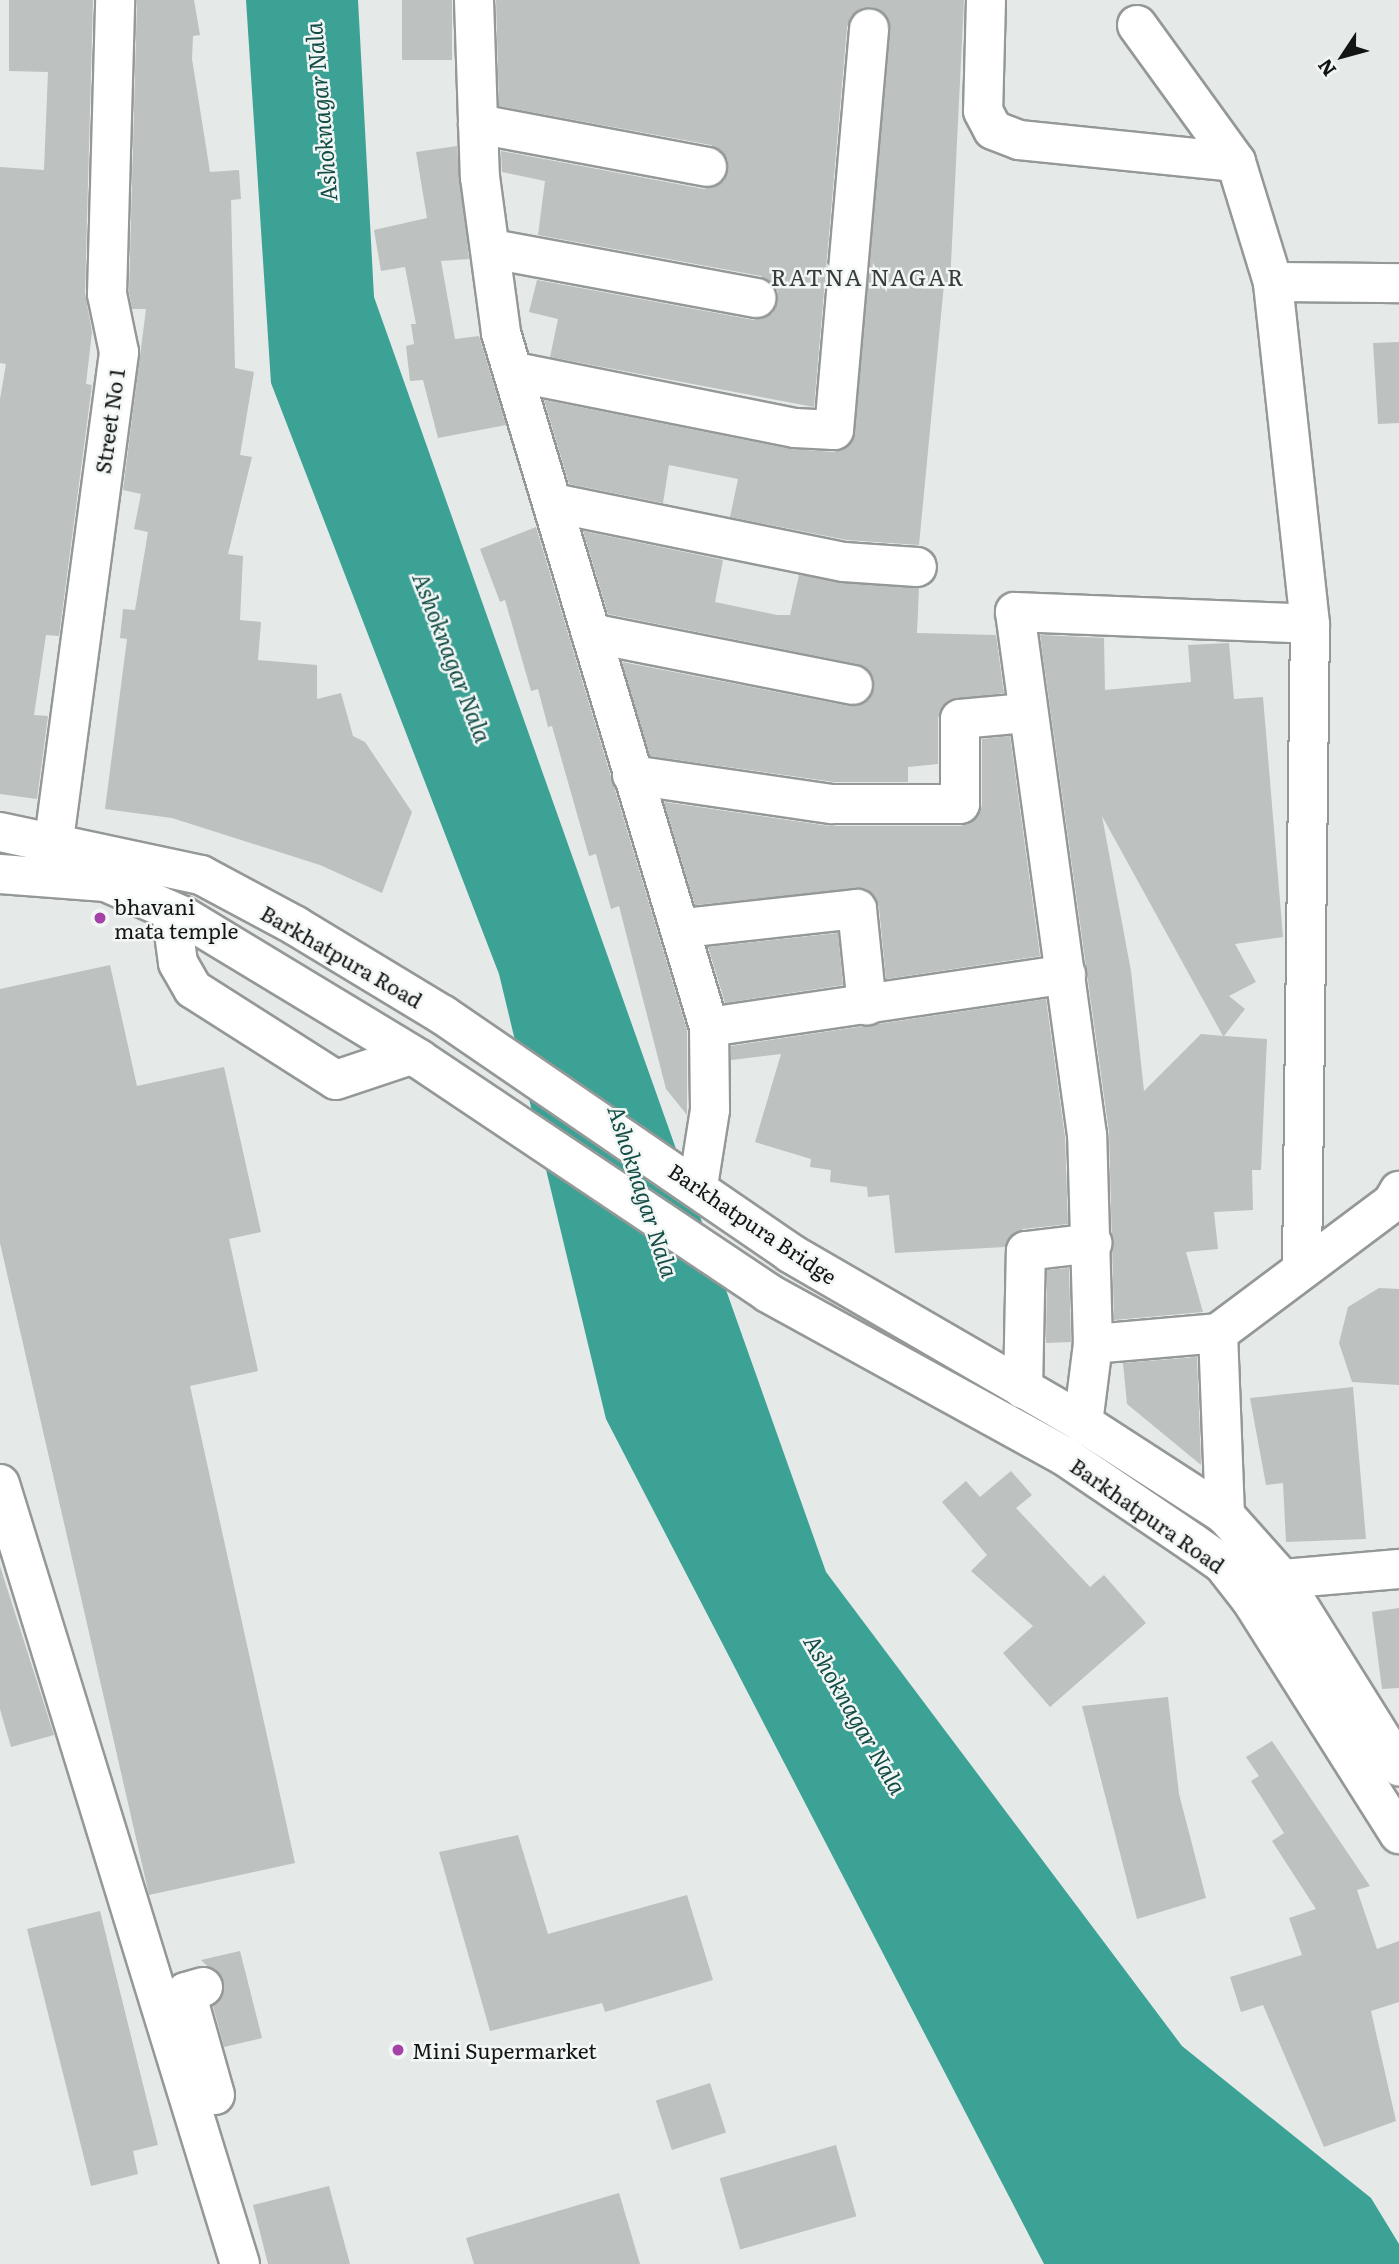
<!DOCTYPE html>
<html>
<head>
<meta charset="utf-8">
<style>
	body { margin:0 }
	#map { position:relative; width:1399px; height:2264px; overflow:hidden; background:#e5e9e8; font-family:Literata,serif }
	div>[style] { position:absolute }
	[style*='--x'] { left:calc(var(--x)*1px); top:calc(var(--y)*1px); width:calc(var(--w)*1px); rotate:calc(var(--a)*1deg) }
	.water>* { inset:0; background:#3ca295 }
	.building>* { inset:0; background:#bdc1c0; transform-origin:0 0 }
	.roads { filter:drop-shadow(2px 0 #949897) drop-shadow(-2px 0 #949897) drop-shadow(0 2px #949897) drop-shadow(0 -2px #949897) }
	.minor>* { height:38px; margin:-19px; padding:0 19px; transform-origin:19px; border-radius:19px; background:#fff }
	.major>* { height:38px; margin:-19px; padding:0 19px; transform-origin:19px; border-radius:19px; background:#fff }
	.dots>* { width:19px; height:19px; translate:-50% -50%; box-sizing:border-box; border:4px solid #f2f6f5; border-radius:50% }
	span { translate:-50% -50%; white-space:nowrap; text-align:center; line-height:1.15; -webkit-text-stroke:5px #f2f6f5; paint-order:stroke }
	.street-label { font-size:21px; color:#131414 }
	.poi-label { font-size:21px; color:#131414 }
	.left { translate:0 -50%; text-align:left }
	.water-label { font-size:23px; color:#134d46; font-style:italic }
	.neighbourhood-label { font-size:23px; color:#393c3c; letter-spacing:2px }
	.north { position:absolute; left:1308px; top:21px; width:70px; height:70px; -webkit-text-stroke:5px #f2f6f5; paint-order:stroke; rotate:234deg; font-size:19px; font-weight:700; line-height:28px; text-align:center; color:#131414 }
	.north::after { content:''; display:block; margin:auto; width:24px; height:32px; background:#131414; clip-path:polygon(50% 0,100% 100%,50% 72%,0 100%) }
</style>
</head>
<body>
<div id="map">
	<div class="water">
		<div style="clip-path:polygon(246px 0,358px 0,374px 297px,826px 1572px,1182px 2046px,1371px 2198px,1399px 2244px,1399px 2264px,1044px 2264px,606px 1419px,499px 974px,271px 383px)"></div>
	</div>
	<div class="building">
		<div style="clip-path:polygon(9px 0,93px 0,85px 293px,92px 332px,86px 384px,92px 385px,59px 636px,46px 635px,34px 715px,48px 716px,37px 799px,0 794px,0 399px,6px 364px,0 363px,0 167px,44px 170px,48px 72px,9px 71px)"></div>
		<div style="clip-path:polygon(137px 0,194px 0,200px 35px,193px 36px,192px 59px,210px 172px,239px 170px,241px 199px,231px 200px,235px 368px,254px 372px,240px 455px,252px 457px,228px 554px,243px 556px,240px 620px,261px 622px,258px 660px,317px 665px,317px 699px,341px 693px,353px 736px,365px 742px,412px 812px,382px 893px,320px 865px,172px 818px,105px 809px,127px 639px,120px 638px,123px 609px,135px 610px,148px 532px,134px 529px,141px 494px,123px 490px,146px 309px,132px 309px,129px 292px)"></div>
		<div style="left:402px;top:0;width:50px;height:60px"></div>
		<div style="clip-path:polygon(496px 0,964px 0,950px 284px,944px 284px,919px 545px,847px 540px,730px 517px,738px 479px,669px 465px,663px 503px,569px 484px,544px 400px,791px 449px,834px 452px,852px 443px,888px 19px,872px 7px,860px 9px,847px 27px,814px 407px,550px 357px,558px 319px,529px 312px,537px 280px,754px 320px,773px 313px,778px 291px,761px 276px,538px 235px,545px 181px,502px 172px,501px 151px,704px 189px,724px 181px,728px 160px,711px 145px,499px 106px)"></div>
		<div style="clip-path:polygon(457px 146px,469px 259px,441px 261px,455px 339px,479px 336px,506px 425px,438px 438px,423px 380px,410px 381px,406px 346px,414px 344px,411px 324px,416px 324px,405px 267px,381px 271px,374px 230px,427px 218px,416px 152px)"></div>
		<div style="clip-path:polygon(1399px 342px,1399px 423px,1378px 424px,1373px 343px)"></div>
		<div style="clip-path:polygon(536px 527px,687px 1030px,687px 1115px,666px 1089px,619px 906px,611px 909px,596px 854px,589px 856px,552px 726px,548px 727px,538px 689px,531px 691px,505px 600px,500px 602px,480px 549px)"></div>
		<div style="clip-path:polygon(583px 531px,723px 560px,715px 602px,777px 615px,790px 615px,799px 575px,919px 588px,917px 633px,996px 635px,1004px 693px,947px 701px,938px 718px,938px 764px,908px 767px,908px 782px,834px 782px,650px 756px,622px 662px,849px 706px,869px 700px,874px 679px,857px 664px,608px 614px)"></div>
		<div style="clip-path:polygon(evenodd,1040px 635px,1104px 638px,1105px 690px,1191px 682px,1188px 645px,1229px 643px,1234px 699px,1263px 697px,1283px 937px,1235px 944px,1256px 982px,1229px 996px,1245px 1009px,1224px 1036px,1267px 1039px,1261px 1170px,1252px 1170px,1253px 1210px,1214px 1212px,1218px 1249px,1186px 1252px,1203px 1312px,1114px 1320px,1109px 1132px,1040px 635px,1102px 816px,1223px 1036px,1201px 1034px,1144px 1091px,1131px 971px,1102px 816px)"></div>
		<div style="clip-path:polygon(1010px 736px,1040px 956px,886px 979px,879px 907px,865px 889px,695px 905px,664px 802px,829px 826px,961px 826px,979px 815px,982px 805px,982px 739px)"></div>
		<div style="clip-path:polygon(838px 933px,843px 985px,725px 1003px,708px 947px)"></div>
		<div style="clip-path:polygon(110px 965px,137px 1086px,224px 1067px,261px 1232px,229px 1239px,258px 1371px,190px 1386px,295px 1863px,149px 1895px,0 1243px,0 989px)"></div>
		<div style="clip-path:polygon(1046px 999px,1065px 1137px,1068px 1224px,1023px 1229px,1005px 1247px,895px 1253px,889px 1195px,868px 1197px,867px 1187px,830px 1182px,831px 1170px,810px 1167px,811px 1159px,755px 1142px,781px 1054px,731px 1060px,731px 1046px)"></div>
		<div style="clip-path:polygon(1069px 1268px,1071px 1342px,1046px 1343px,1047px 1270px)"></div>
		<div style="clip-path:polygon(1379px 1288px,1399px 1289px,1399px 1385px,1352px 1382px,1339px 1343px,1348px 1307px)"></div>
		<div style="clip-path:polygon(1197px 1357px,1201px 1465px,1127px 1404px,1123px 1363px)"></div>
		<div style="clip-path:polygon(1353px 1387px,1366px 1539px,1286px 1542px,1283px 1483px,1266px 1485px,1250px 1398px)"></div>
		<div style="clip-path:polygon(1011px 1471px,1032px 1495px,1016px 1508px,1090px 1587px,1104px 1575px,1146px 1623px,1050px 1707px,1003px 1653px,1033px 1626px,971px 1571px,987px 1555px,942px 1502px,966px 1481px,980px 1497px)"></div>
		<div style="clip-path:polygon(0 1566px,54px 1735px,11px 1747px,0 1709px)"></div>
		<div style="clip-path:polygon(1399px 1608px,1399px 1688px,1382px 1689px,1372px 1612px)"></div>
		<div style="clip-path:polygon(1168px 1697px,1179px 1794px,1206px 1898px,1137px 1919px,1082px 1706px)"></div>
		<div style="clip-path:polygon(1272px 1741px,1370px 1886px,1357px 1890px,1377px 1949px,1399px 1941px,1399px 2002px,1371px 2011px,1396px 2121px,1324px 2147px,1263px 2005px,1241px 2012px,1230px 1977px,1302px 1955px,1289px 1918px,1316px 1909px,1272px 1841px,1284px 1833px,1251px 1781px,1259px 1776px,1246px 1757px)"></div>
		<div style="clip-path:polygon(518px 1835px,548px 1934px,687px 1895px,713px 1980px,605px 2012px,602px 2003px,490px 2031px,439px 1852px)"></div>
		<div style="clip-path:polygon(100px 1911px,158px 2145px,133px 2151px,138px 2174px,91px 2186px,27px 1929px)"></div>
		<div style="clip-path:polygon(240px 1951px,262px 2038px,224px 2047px,213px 2006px,224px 1982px,201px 1960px)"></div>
		<div style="left:710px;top:2083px;width:52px;height:57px;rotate:72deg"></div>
		<div style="left:836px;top:2145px;width:74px;height:121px;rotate:74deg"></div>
		<div style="clip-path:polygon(329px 2186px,350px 2264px,268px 2264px,253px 2205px)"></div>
		<div style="clip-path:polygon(619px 2193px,640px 2264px,474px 2264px,466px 2238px)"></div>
	</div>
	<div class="roads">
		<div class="minor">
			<div style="--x:474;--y:0;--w:177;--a:88.1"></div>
			<div style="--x:480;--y:177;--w:157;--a:82.3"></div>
			<div style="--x:501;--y:333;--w:724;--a:73.32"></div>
			<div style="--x:709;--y:1027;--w:83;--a:89.3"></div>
			<div style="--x:710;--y:1110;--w:77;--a:99"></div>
			<div style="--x:986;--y:0;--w:111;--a:91.5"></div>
			<div style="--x:983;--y:111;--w:21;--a:62"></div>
			<div style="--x:993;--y:130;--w:28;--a:21"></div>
			<div style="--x:1019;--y:140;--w:218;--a:5.8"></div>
			<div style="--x:1137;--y:25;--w:169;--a:54.1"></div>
			<div style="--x:1236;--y:162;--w:126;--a:72.9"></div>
			<div style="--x:478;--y:124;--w:233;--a:10.6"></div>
			<div style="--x:492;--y:249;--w:269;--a:10.5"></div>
			<div style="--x:515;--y:372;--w:286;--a:11.3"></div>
			<div style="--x:795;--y:428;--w:39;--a:3"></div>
			<div style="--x:834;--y:430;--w:403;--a:-85"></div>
			<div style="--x:554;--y:503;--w:296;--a:11.5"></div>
			<div style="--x:844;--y:562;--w:73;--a:3.9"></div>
			<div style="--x:591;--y:633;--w:267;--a:11.2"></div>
			<div style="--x:632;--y:775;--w:202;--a:8.3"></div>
			<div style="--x:832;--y:804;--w:128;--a:0"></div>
			<div style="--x:960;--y:804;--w:85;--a:-90"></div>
			<div style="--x:960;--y:719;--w:66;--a:-5.2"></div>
			<div style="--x:54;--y:840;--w:492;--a:-82.4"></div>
			<div style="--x:119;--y:352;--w:59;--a:-101.7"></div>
			<div style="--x:107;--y:294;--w:294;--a:-88.4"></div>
			<div style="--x:171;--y:911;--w:52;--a:82.3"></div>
			<div style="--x:178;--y:963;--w:30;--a:60"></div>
			<div style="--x:193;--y:989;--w:169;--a:32.5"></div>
			<div style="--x:336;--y:1080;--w:79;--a:-18.4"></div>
			<div style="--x:684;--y:928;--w:174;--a:-6.3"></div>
			<div style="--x:857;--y:909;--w:97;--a:84.1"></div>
			<div style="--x:709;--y:1027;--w:361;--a:-8.4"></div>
			<div style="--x:1302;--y:1268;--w:644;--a:-89.29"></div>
			<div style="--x:1310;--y:624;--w:344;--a:-96.2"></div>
			<div style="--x:1273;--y:282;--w:126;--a:0.5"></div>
			<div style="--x:1093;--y:1344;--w:125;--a:-5"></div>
			<div style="--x:1023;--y:1389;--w:138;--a:-88.8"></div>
			<div style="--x:1026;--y:1251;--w:67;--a:-6.8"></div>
			<div style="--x:1083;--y:1423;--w:80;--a:-82.8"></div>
			<div style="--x:1093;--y:1344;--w:209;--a:-91.6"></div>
			<div style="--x:1087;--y:1135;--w:528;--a:-97.84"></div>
			<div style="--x:1015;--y:612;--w:295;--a:2.3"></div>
			<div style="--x:0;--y:1484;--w:816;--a:72.9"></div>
			<div style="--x:1282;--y:1579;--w:117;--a:-4.9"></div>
			<div style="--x:203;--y:1987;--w:18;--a:164"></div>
			<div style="--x:186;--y:1992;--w:107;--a:74.3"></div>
		</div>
		<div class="major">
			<div style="--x:0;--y:832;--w:206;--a:12.1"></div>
			<div style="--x:201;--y:875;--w:108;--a:28.2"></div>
			<div style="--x:296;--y:926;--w:172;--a:31.2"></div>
			<div style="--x:443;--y:1015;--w:421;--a:34.4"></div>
			<div style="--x:790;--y:1253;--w:339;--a:30.1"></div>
			<div style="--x:1083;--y:1423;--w:169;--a:32.9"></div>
			<div style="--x:1225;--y:1515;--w:86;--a:48.3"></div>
			<div style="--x:1282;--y:1579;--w:221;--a:58"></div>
			<div style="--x:0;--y:874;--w:106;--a:4.3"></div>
			<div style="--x:106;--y:882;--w:84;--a:23.8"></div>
			<div style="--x:183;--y:916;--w:276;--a:31.2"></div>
			<div style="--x:419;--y:1059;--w:420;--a:33.8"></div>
			<div style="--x:768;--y:1293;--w:337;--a:28.8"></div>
			<div style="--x:1063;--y:1455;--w:157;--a:34.1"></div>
			<div style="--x:1193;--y:1543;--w:37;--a:35"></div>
			<div style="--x:1223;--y:1564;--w:46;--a:52.1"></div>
			<div style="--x:1251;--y:1600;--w:277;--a:57.7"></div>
			<div style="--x:1225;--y:1515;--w:182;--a:-92.2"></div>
			<div style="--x:1218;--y:1333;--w:217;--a:-36.8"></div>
			<div style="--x:1392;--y:1203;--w:14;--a:-60"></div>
		</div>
	</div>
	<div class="dots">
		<div style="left:100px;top:918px;background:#a442a8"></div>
		<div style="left:398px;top:2050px;background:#a442a8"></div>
	</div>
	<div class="street-label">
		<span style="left:109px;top:421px;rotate:-82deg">Street No 1</span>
		<span style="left:342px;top:956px;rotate:30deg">Barkhatpura Road</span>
		<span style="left:753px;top:1223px;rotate:34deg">Barkhatpura Bridge</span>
		<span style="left:1148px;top:1515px;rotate:35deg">Barkhatpura Road</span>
	</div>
	<div class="poi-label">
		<span class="left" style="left:114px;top:918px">bhavani<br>mata temple</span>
		<span class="left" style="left:412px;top:2050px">Mini Supermarket</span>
	</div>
	<div class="water-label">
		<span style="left:320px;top:112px;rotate:-95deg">Ashoknagar Nala</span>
		<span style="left:453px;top:657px;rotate:69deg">Ashoknagar Nala</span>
		<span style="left:644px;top:1191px;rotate:72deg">Ashoknagar Nala</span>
		<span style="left:856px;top:1714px;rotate:60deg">Ashoknagar Nala</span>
	</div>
	<div class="neighbourhood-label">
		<span style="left:868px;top:276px">RATNA NAGAR</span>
	</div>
	<div class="north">N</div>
</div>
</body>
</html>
